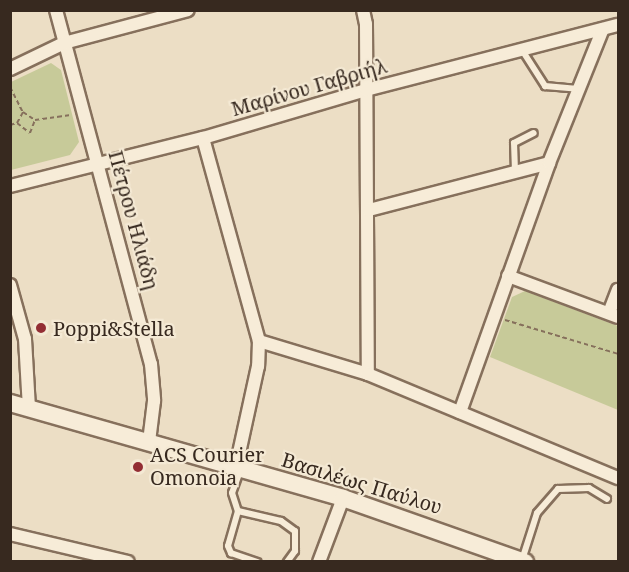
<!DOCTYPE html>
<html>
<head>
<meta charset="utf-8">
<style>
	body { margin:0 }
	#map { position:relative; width:629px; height:572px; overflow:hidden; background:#ecdec5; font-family:"Noto Serif",serif }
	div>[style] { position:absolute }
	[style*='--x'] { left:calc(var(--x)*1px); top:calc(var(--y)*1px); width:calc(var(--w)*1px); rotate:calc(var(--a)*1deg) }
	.green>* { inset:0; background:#c7ca99 }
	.path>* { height:2px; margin-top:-1px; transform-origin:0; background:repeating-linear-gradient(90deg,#86705c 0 4.5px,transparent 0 7.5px) }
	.roads { filter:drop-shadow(2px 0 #86705c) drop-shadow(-2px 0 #86705c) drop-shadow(0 2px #86705c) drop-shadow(0 -2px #86705c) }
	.lane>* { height:6px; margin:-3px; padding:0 3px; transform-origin:3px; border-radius:3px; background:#f7ecd8 }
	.street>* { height:12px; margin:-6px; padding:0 6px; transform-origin:6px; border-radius:6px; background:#f7ecd8 }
	.secondary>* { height:16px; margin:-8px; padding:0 8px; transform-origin:8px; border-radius:8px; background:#f7ecd8 }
	.dots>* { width:16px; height:16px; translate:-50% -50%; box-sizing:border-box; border:3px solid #f4e9d4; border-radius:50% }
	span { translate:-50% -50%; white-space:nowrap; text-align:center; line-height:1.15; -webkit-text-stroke:4.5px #f4e9d4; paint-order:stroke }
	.street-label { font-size:20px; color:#37291f }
	.poi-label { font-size:20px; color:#37291f }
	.left { translate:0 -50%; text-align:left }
	.frame { position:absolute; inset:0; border:12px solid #37291f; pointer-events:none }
</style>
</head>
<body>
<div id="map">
	<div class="green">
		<div style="clip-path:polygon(51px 63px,61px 70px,79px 142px,70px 155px,11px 170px,11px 82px)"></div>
		<div style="clip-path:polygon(525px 291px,618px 326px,618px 410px,490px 357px,512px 297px)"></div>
	</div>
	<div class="path">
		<div style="--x:10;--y:87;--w:28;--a:63"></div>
		<div style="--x:23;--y:112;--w:14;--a:34"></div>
		<div style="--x:35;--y:120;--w:36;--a:-8"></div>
		<div style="--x:17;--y:123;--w:16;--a:38"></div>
		<div style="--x:30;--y:133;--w:14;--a:-69"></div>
		<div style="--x:10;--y:125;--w:7;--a:-16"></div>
		<div style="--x:17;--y:123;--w:13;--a:-61"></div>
		<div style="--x:505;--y:320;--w:118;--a:16.7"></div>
	</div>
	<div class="roads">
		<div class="lane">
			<div style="--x:522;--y:50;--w:43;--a:57.4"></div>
			<div style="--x:545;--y:86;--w:33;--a:5"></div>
			<div style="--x:515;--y:171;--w:28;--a:-92"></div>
			<div style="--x:514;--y:143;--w:22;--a:-27"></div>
			<div style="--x:240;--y:471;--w:23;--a:110"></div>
			<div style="--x:232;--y:493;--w:19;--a:72"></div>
			<div style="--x:238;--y:511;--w:36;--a:106"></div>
			<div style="--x:228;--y:546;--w:8;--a:67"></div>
			<div style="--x:231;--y:553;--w:28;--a:19"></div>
			<div style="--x:238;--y:511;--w:44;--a:13.1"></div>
			<div style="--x:281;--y:521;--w:17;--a:36"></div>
			<div style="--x:295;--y:531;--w:20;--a:90"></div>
			<div style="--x:295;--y:551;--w:14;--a:126"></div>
			<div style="--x:522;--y:560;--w:49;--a:-72.3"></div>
			<div style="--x:537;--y:513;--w:32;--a:-49"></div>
			<div style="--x:558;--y:489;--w:31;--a:-2"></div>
			<div style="--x:589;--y:488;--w:21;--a:31"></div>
		</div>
		<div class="street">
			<div style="--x:56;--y:10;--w:367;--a:75"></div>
			<div style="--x:151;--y:364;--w:37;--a:85"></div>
			<div style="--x:154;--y:401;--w:41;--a:97"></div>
			<div style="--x:363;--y:10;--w:14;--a:78"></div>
			<div style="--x:366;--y:24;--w:350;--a:89.7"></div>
			<div style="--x:10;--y:69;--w:60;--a:-25.7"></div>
			<div style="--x:64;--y:43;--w:128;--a:-14.9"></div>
			<div style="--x:203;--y:138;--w:211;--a:74.6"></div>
			<div style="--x:259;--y:341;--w:25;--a:92"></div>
			<div style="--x:258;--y:366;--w:103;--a:102.3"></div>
			<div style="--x:10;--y:186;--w:199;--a:-14"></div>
			<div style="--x:203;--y:138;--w:170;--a:-16.4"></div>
			<div style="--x:366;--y:90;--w:260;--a:-14.5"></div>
			<div style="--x:369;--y:210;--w:186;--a:-14.6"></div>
			<div style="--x:508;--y:276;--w:117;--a:20.4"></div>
			<div style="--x:10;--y:285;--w:56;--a:74.5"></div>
			<div style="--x:25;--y:339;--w:69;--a:86.7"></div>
			<div style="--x:609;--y:313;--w:25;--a:-69"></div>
			<div style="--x:259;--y:341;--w:114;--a:16.8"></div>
			<div style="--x:368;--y:374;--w:271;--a:22.6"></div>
			<div style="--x:460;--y:412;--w:264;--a:-70.3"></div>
			<div style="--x:549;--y:163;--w:144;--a:-68.1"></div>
			<div style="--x:10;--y:534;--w:121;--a:13.3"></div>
			<div style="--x:319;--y:562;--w:68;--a:-69.4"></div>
		</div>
		<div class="secondary">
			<div style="--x:10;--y:403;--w:346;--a:15.9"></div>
			<div style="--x:343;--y:498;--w:193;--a:19.4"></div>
		</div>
	</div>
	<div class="dots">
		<div style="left:41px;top:328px;background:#932e34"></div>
		<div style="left:138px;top:467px;background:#932e34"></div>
	</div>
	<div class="street-label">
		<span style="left:309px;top:87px;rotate:-16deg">Μαρίνου Γαβριήλ</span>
		<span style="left:134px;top:220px;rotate:75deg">Πέτρου Ηλιάδη</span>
		<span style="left:362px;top:483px;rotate:17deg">Βασιλέως Παύλου</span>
	</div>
	<div class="poi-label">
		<span class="left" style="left:53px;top:328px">Poppi&amp;Stella</span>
		<span class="left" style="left:150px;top:466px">ACS Courier<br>Omonoia</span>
	</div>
	<div class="frame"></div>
</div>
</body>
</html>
